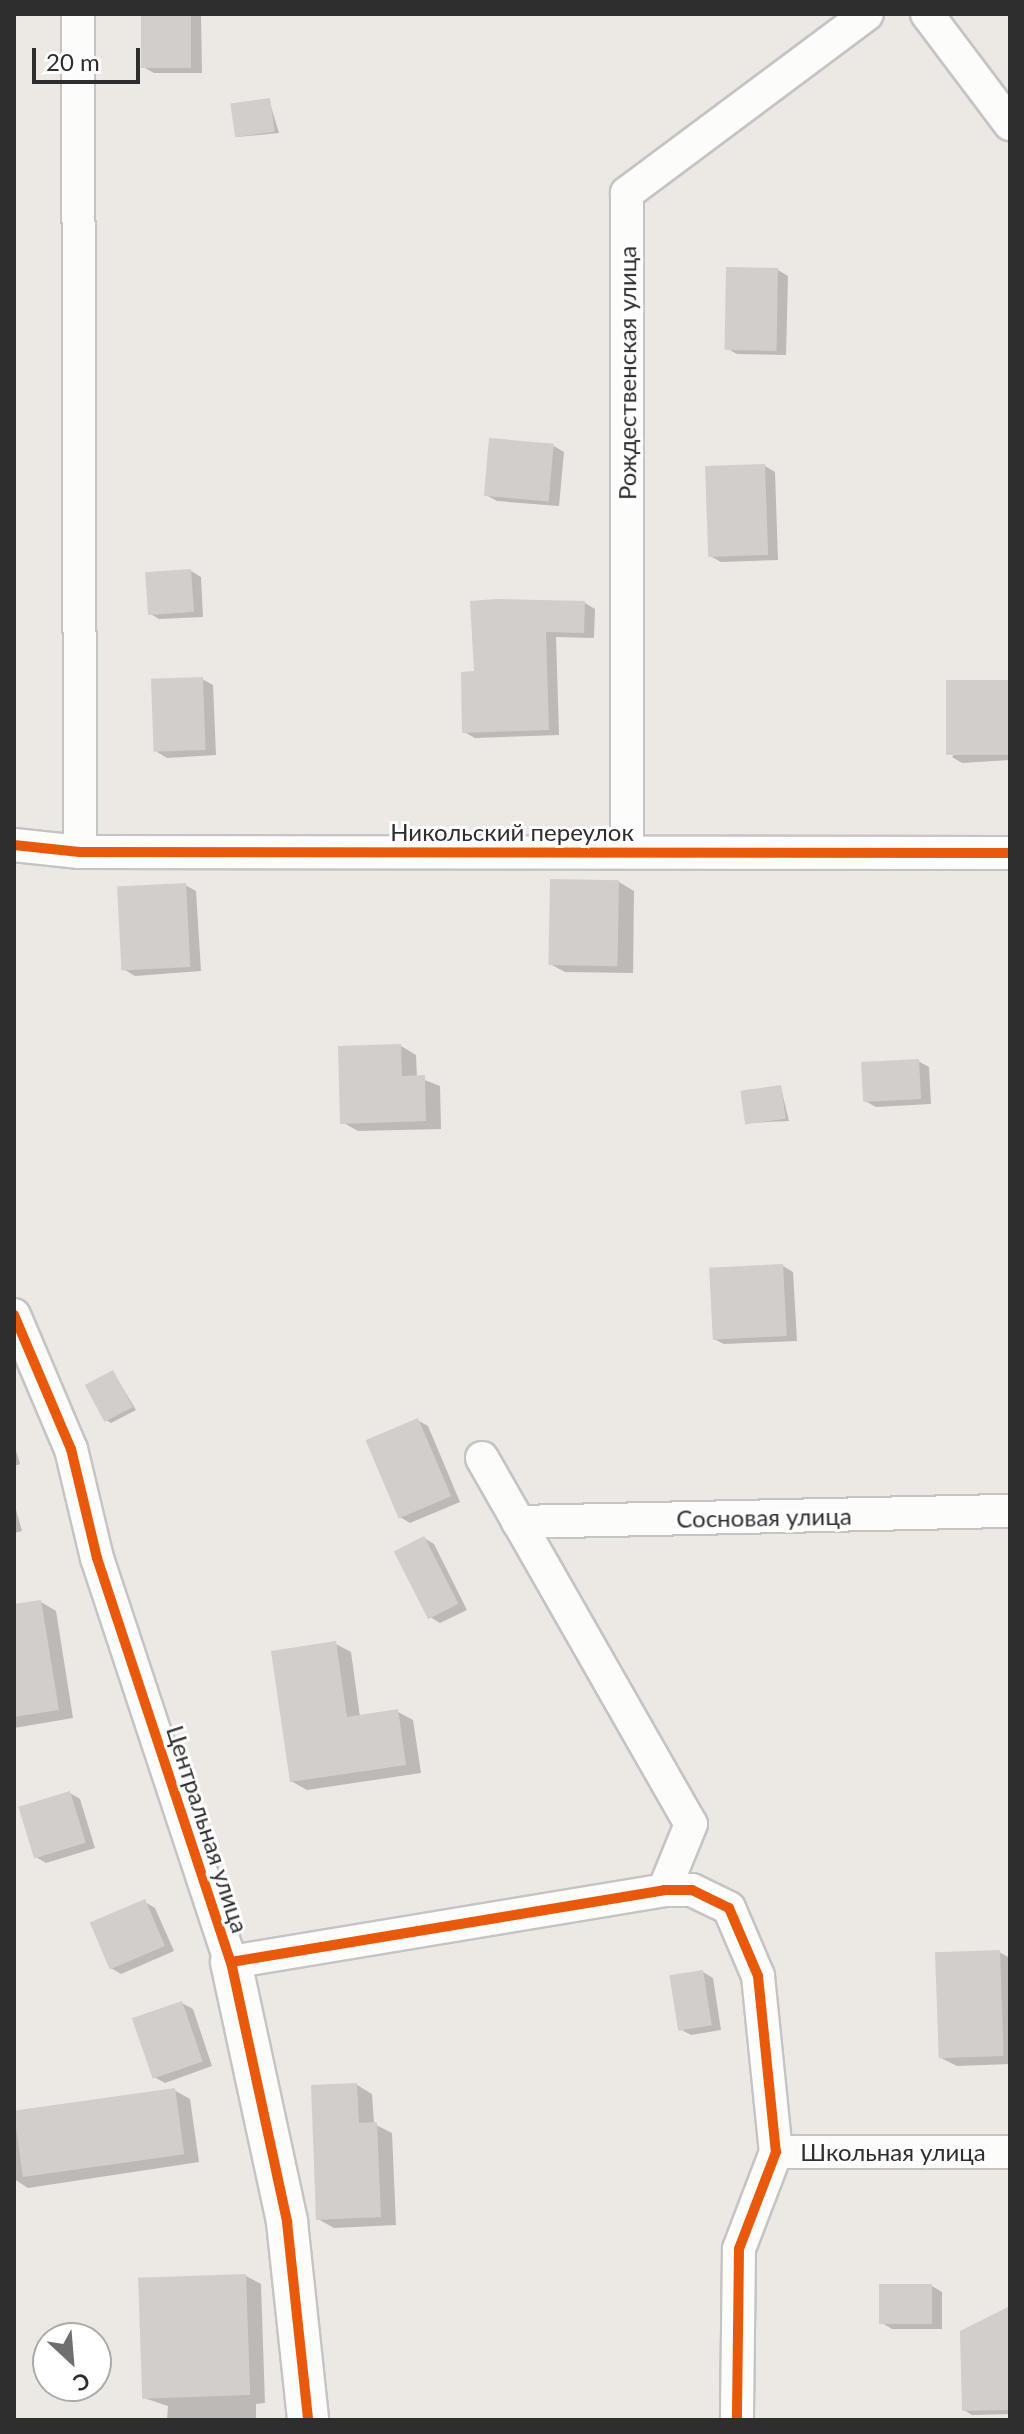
<!DOCTYPE html>
<html>
<head>
<meta charset="utf-8">
<style>
	body { margin:0 }
	#map { position:relative; width:1024px; height:2434px; overflow:hidden; background:#ece8e4; font-family:Lato,sans-serif }
	div>[style] { position:absolute }
	[style*='--x'] { left:calc(var(--x)*1px); top:calc(var(--y)*1px); width:calc(var(--w)*1px); rotate:calc(var(--a)*1deg) }
	.shadow>* { inset:0; background:#0003 }
	.building>* { inset:0; background:#d1cecb; transform-origin:0 0 }
	.roads { filter:drop-shadow(2px 0 #c5c4c5) drop-shadow(-2px 0 #c5c4c5) drop-shadow(0 2px #c5c4c5) drop-shadow(0 -2px #c5c4c5) }
	.minor>* { height:32px; margin:-16px; padding:0 16px; transform-origin:16px; border-radius:16px; background:#fcfcfb }
	.tertiary>* { height:40px; margin:-20px; padding:0 20px; transform-origin:20px; border-radius:20px; background:#fcfcfb }
	.cycleway>* { height:10px; margin:-5px; padding:0 5px; transform-origin:5px; border-radius:5px; background:#e8590c }
	span { translate:-50% -50%; white-space:nowrap; text-align:center; line-height:1.15; -webkit-text-stroke:6px #fff; paint-order:stroke }
	.street-label { font-size:24px; color:#2e2e2e }
	.frame { position:absolute; inset:0; border:16px solid #2e2e2e; pointer-events:none }
	.north { position:absolute; left:32px; top:2322px; width:80px; height:80px; box-sizing:border-box; background:#fff; border:2px solid #ababab; border-radius:50%; rotate:154deg; font-size:22px; font-weight:700; line-height:32px; text-align:center; color:#2e2e2e }
	.north::after { content:''; display:block; margin:auto; width:28px; height:36px; background:#706f6e; clip-path:polygon(50% 0,100% 100%,50% 72%,0 100%) }
	.scale { position:absolute; left:32px; top:48px; width:108px; height:36px; box-sizing:border-box; border:4px solid #2e2e2e; border-top:0; padding-left:10px; font-size:24px; line-height:28px; white-space:nowrap; color:#2e2e2e; -webkit-text-stroke:6px #fff; paint-order:stroke }
</style>
</head>
<body>
<div id="map">
	<div class="shadow">
		<div style="clip-path:polygon(143px 14px,201px 14px,202px 73px,154px 73px,143px 67px)"></div>
		<div style="clip-path:polygon(269px 100px,279px 133px,237px 137px)"></div>
		<div style="clip-path:polygon(778px 270px,788px 276px,786px 355px,737px 354px,726px 348px)"></div>
		<div style="clip-path:polygon(554px 446px,564px 452px,559px 506px,497px 501px,486px 495px)"></div>
		<div style="clip-path:polygon(765px 466px,775px 472px,778px 560px,721px 562px,710px 556px)"></div>
		<div style="clip-path:polygon(191px 571px,201px 577px,203px 617px,159px 619px,149px 613px)"></div>
		<div style="clip-path:polygon(585px 603px,595px 609px,594px 638px,556px 637px,559px 735px,475px 738px,464px 732px,476px 673px)"></div>
		<div style="clip-path:polygon(202px 679px,213px 685px,216px 755px,167px 758px,157px 752px)"></div>
		<div style="clip-path:polygon(1010px 682px,1010px 760px,962px 763px,952px 757px)"></div>
		<div style="clip-path:polygon(619px 882px,634px 891px,633px 973px,565px 972px,550px 964px)"></div>
		<div style="clip-path:polygon(185px 885px,196px 891px,201px 971px,135px 976px,125px 970px)"></div>
		<div style="clip-path:polygon(401px 1046px,416px 1055px,417px 1077px,440px 1086px,441px 1129px,358px 1131px,342px 1122px)"></div>
		<div style="clip-path:polygon(918px 1061px,929px 1067px,931px 1104px,876px 1107px,865px 1101px)"></div>
		<div style="clip-path:polygon(781px 1088px,789px 1121px,746px 1123px)"></div>
		<div style="clip-path:polygon(783px 1266px,793px 1272px,797px 1341px,724px 1344px,714px 1339px)"></div>
		<div style="clip-path:polygon(113px 1372px,136px 1410px,111px 1423px,106px 1420px)"></div>
		<div style="clip-path:polygon(417px 1420px,428px 1426px,460px 1502px,410px 1523px,400px 1517px)"></div>
		<div style="clip-path:polygon(14px 1444px,20px 1464px,14px 1466px)"></div>
		<div style="clip-path:polygon(14px 1503px,22px 1531px,14px 1533px)"></div>
		<div style="clip-path:polygon(424px 1538px,434px 1544px,467px 1610px,440px 1623px,430px 1617px)"></div>
		<div style="clip-path:polygon(41px 1602px,56px 1611px,73px 1718px,14px 1728px,14px 1606px)"></div>
		<div style="clip-path:polygon(336px 1644px,351px 1652px,360px 1717px,398px 1712px,413px 1720px,421px 1773px,307px 1790px,291px 1781px)"></div>
		<div style="clip-path:polygon(70px 1793px,80px 1799px,95px 1848px,46px 1863px,36px 1857px)"></div>
		<div style="clip-path:polygon(145px 1902px,155px 1908px,174px 1951px,121px 1974px,111px 1968px)"></div>
		<div style="clip-path:polygon(999px 1952px,1010px 1958px,1010px 2064px,957px 2066px,941px 2058px)"></div>
		<div style="clip-path:polygon(703px 1972px,713px 1978px,721px 2030px,691px 2035px,680px 2029px)"></div>
		<div style="clip-path:polygon(182px 2003px,193px 2009px,212px 2066px,165px 2083px,154px 2077px)"></div>
		<div style="clip-path:polygon(357px 2085px,372px 2094px,374px 2124px,392px 2133px,396px 2225px,334px 2228px,318px 2219px)"></div>
		<div style="clip-path:polygon(174px 2090px,190px 2099px,199px 2162px,28px 2188px,14px 2179px,14px 2114px)"></div>
		<div style="clip-path:polygon(246px 2276px,261px 2284px,265px 2403px,256px 2404px,256px 2420px,167px 2420px,168px 2406px,144px 2398px)"></div>
		<div style="clip-path:polygon(932px 2286px,942px 2292px,942px 2329px,892px 2329px,882px 2323px)"></div>
		<div style="clip-path:polygon(1010px 2308px,1010px 2414px,972px 2415px,964px 2410px)"></div>
	</div>
	<div class="building">
		<div style="left:141px;top:14px;width:50px;height:54px"></div>
		<div style="left:270px;top:98px;width:34px;height:40px;rotate:82deg"></div>
		<div style="left:726px;top:267px;width:52px;height:83px;rotate:1deg"></div>
		<div style="left:489px;top:438px;width:65px;height:58px;rotate:5deg"></div>
		<div style="left:765px;top:464px;width:91px;height:60px;rotate:88deg"></div>
		<div style="left:191px;top:569px;width:43px;height:46px;rotate:86deg"></div>
		<div style="clip-path:polygon(496px 599px,585px 601px,584px 633px,546px 632px,549px 730px,462px 733px,461px 672px,474px 671px,470px 601px)"></div>
		<div style="left:203px;top:677px;width:73px;height:52px;rotate:88deg"></div>
		<div style="left:1010px;top:680px;width:75px;height:64px;rotate:90deg"></div>
		<div style="left:550px;top:879px;width:69px;height:86px;rotate:1deg"></div>
		<div style="left:186px;top:883px;width:84px;height:69px;rotate:87deg"></div>
		<div style="clip-path:polygon(401px 1044px,402px 1076px,425px 1075px,426px 1121px,340px 1124px,338px 1046px)"></div>
		<div style="left:919px;top:1059px;width:40px;height:58px;rotate:87deg"></div>
		<div style="left:781px;top:1085px;width:34px;height:41px;rotate:82deg"></div>
		<div style="left:783px;top:1264px;width:72px;height:74px;rotate:87deg"></div>
		<div style="left:113px;top:1370px;width:42px;height:32px;rotate:62deg"></div>
		<div style="left:418px;top:1418px;width:85px;height:57px;rotate:67deg"></div>
		<div style="left:424px;top:1536px;width:76px;height:34px;rotate:63deg"></div>
		<div style="clip-path:polygon(41px 1600px,59px 1710px,14px 1717px,14px 1604px)"></div>
		<div style="clip-path:polygon(336px 1641px,347px 1717px,398px 1709px,406px 1765px,290px 1782px,271px 1651px)"></div>
		<div style="left:70px;top:1791px;width:54px;height:54px;rotate:73deg"></div>
		<div style="left:145px;top:1899px;width:51px;height:60px;rotate:67deg"></div>
		<div style="left:1000px;top:1950px;width:106px;height:65px;rotate:88deg"></div>
		<div style="left:703px;top:1970px;width:56px;height:34px;rotate:81deg"></div>
		<div style="left:182px;top:2001px;width:64px;height:53px;rotate:71deg"></div>
		<div style="clip-path:polygon(357px 2083px,359px 2123px,377px 2122px,381px 2217px,316px 2220px,311px 2085px)"></div>
		<div style="left:175px;top:2088px;width:67px;height:163px;rotate:82deg"></div>
		<div style="left:246px;top:2274px;width:121px;height:108px;rotate:88deg"></div>
		<div style="left:879px;top:2284px;width:53px;height:40px"></div>
		<div style="clip-path:polygon(1010px 2306px,1010px 2410px,962px 2411px,960px 2331px)"></div>
	</div>
	<div class="roads">
		<div class="minor">
			<div style="--x:78;--y:14;--w:838;--a:89.86"></div>
			<div style="--x:927;--y:14;--w:138;--a:53"></div>
			<div style="--x:14;--y:845;--w:66;--a:6.1"></div>
			<div style="--x:80;--y:852;--w:930;--a:0.06"></div>
			<div style="--x:627;--y:852;--w:659;--a:-90"></div>
			<div style="--x:627;--y:193;--w:299;--a:-36.7"></div>
			<div style="--x:14;--y:1315;--w:146;--a:67"></div>
			<div style="--x:71;--y:1449;--w:112;--a:76.6"></div>
			<div style="--x:97;--y:1558;--w:426;--a:71.7"></div>
			<div style="--x:231;--y:1962;--w:439;--a:-9.4"></div>
			<div style="--x:664;--y:1890;--w:28;--a:0"></div>
			<div style="--x:692;--y:1890;--w:41;--a:25.9"></div>
			<div style="--x:729;--y:1908;--w:74;--a:66.9"></div>
			<div style="--x:758;--y:1976;--w:177;--a:84.2"></div>
			<div style="--x:776;--y:2152;--w:104;--a:110.9"></div>
			<div style="--x:739;--y:2249;--w:171;--a:90.7"></div>
			<div style="--x:482;--y:1458;--w:421;--a:60.3"></div>
			<div style="--x:691;--y:1824;--w:71;--a:112.2"></div>
			<div style="--x:518;--y:1522;--w:492;--a:-1.3"></div>
			<div style="--x:776;--y:2152;--w:234;--a:0"></div>
		</div>
		<div class="tertiary">
			<div style="--x:231;--y:1962;--w:266;--a:77.8"></div>
			<div style="--x:287;--y:2222;--w:199;--a:83.9"></div>
		</div>
	</div>
	<div class="cycleway">
		<div style="--x:14;--y:845;--w:66;--a:6.1"></div>
		<div style="--x:80;--y:852;--w:930;--a:0.06"></div>
		<div style="--x:14;--y:1315;--w:146;--a:67"></div>
		<div style="--x:71;--y:1449;--w:112;--a:76.6"></div>
		<div style="--x:97;--y:1558;--w:426;--a:71.7"></div>
		<div style="--x:231;--y:1962;--w:266;--a:77.8"></div>
		<div style="--x:287;--y:2222;--w:199;--a:83.9"></div>
		<div style="--x:231;--y:1962;--w:439;--a:-9.4"></div>
		<div style="--x:664;--y:1890;--w:28;--a:0"></div>
		<div style="--x:692;--y:1890;--w:41;--a:25.9"></div>
		<div style="--x:729;--y:1908;--w:74;--a:66.9"></div>
		<div style="--x:758;--y:1976;--w:177;--a:84.2"></div>
		<div style="--x:776;--y:2152;--w:104;--a:110.9"></div>
		<div style="--x:739;--y:2249;--w:171;--a:90.7"></div>
	</div>
	<div class="street-label">
		<span style="left:627px;top:373px;rotate:-90deg">Рождественская улица</span>
		<span style="left:512px;top:832px">Никольский переулок</span>
		<span style="left:764px;top:1517px;rotate:-1deg">Сосновая улица</span>
		<span style="left:208px;top:1829px;rotate:72deg">Центральная улица</span>
		<span style="left:893px;top:2152px">Школьная улица</span>
	</div>
	<div class="frame"></div>
	<div class="north">С</div>
	<div class="scale">20 m</div>
</div>
</body>
</html>
